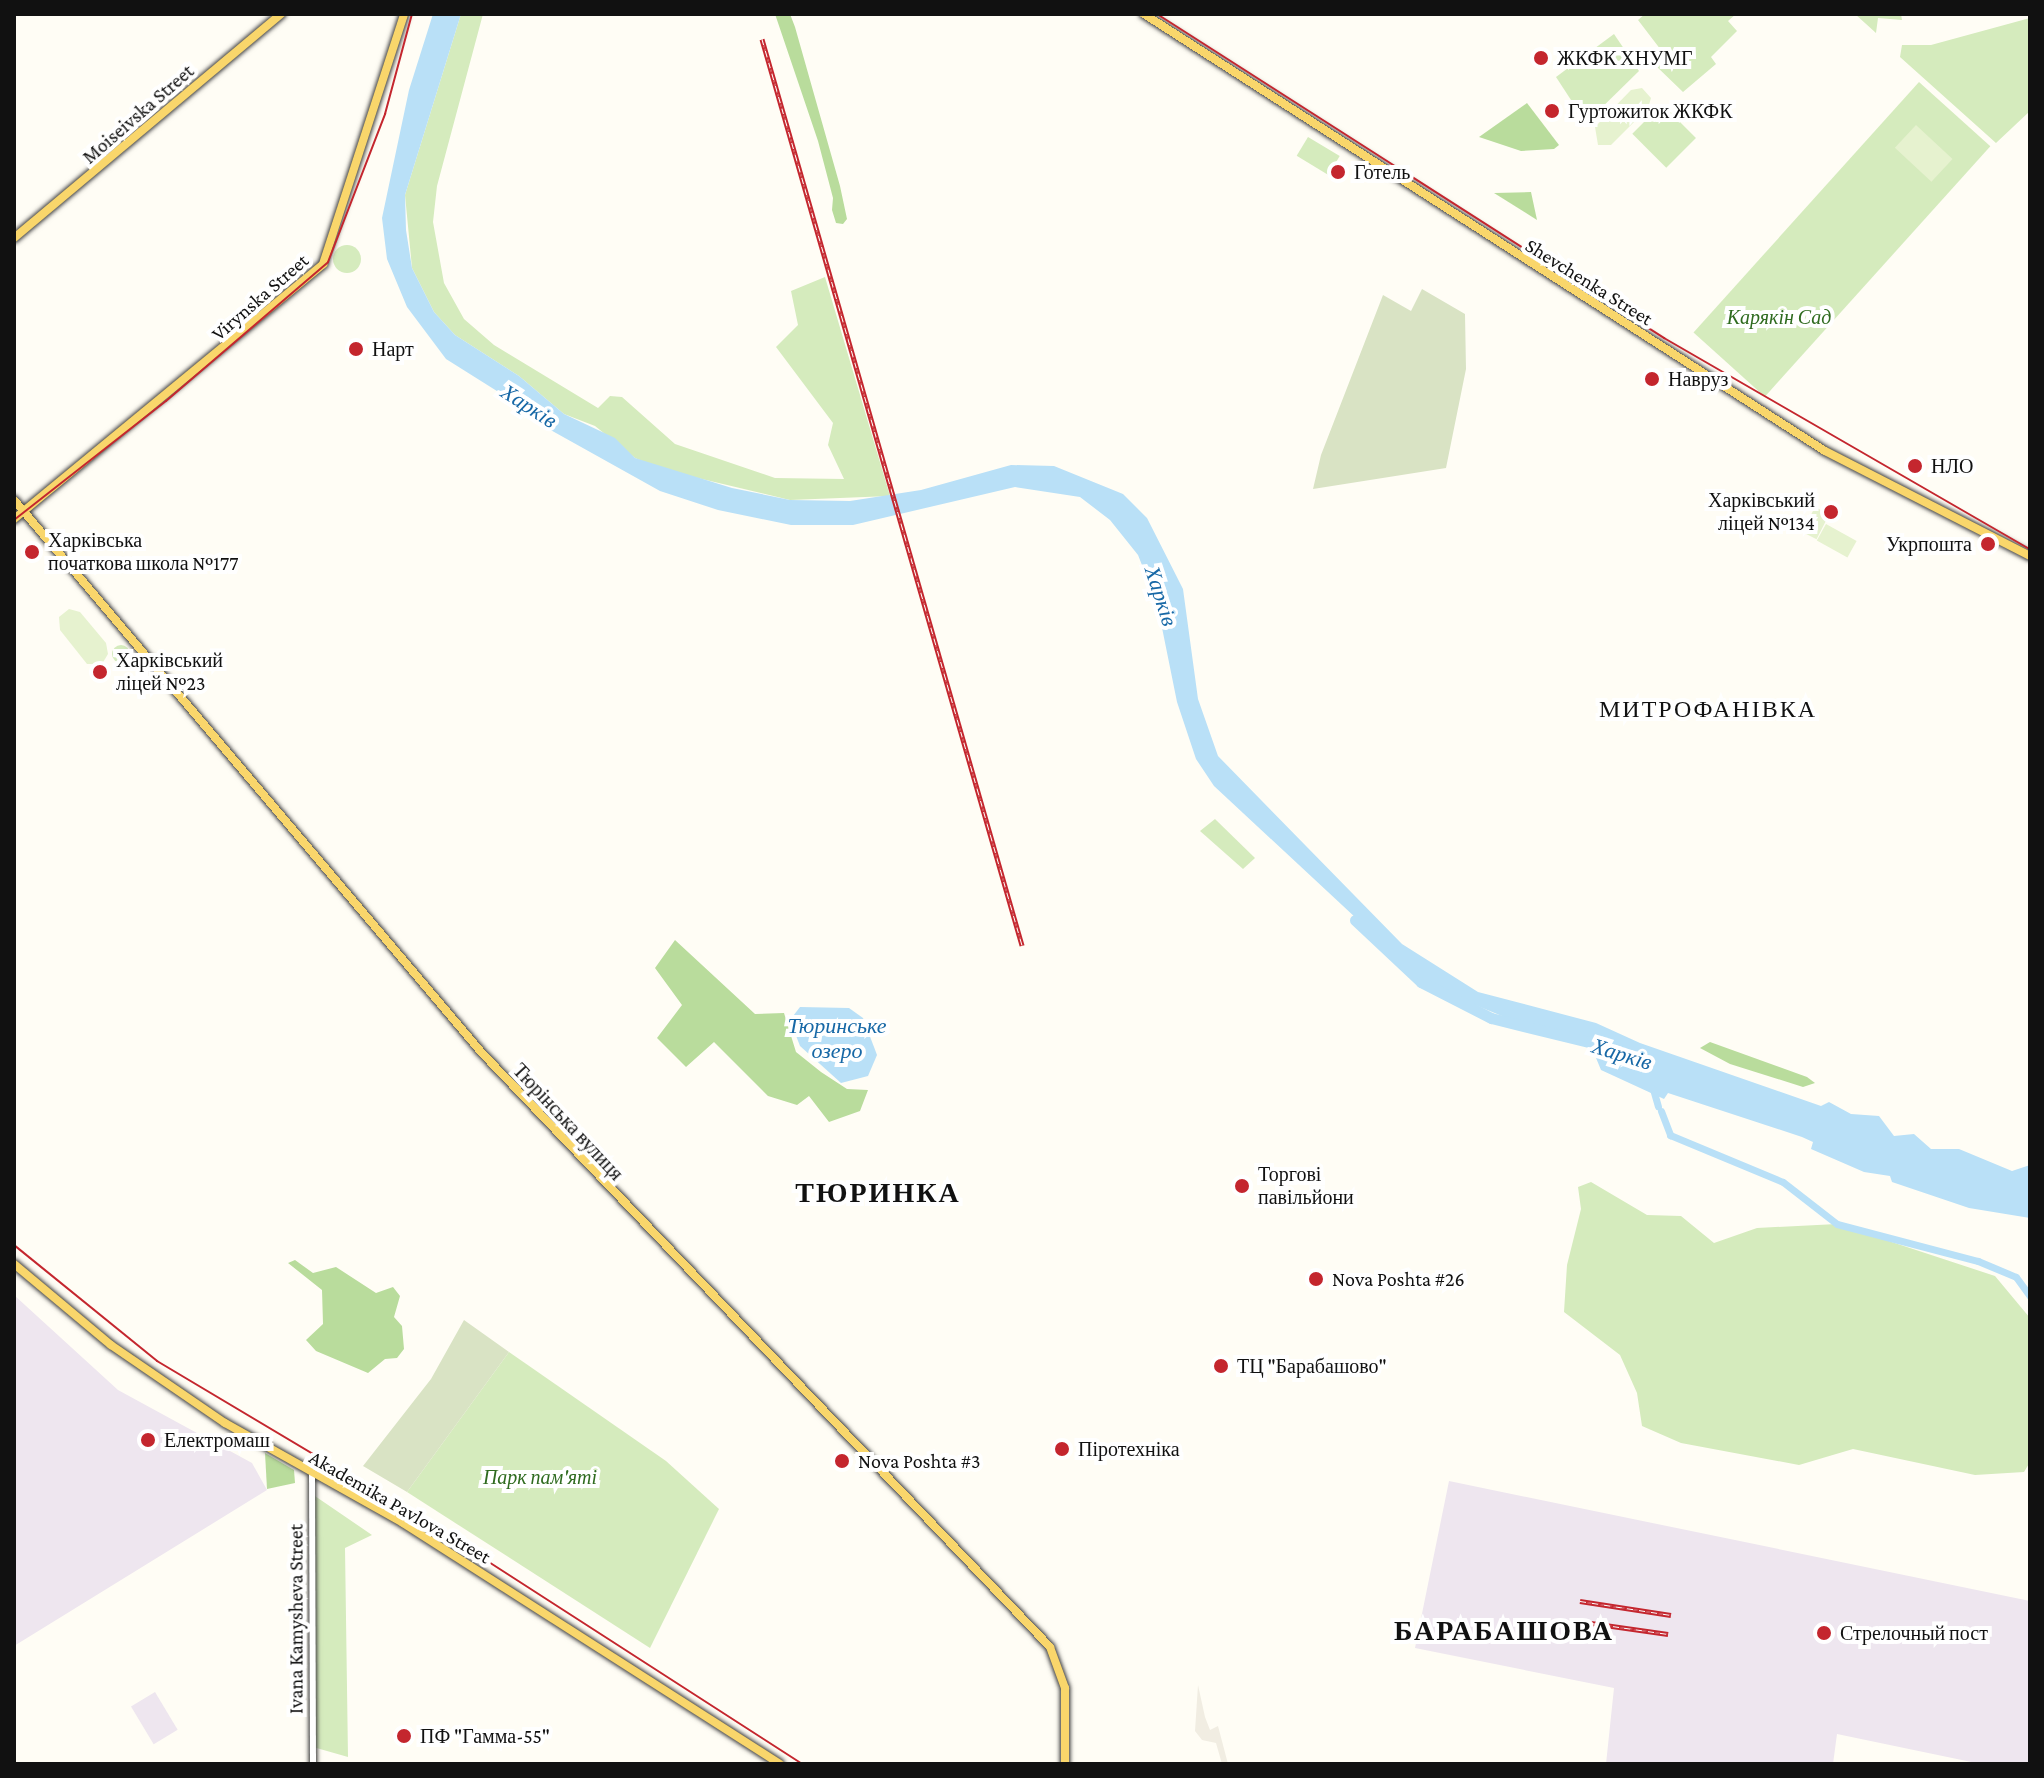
<!DOCTYPE html>
<meta charset="utf-8">
<style>
body{margin:0}
#map{position:relative;width:2044px;height:1778px;overflow:hidden;background:#fffdf5;font-family:"Crimson Pro",serif}
div>[style]{position:absolute}
.industrial>*{inset:0;background:#eee6ef;transform-origin:0 0}
.green>*{inset:0;background:#d5ebbd;transform-origin:0 0}
.round{border-radius:50%}
.forest>*{inset:0;background:#b9dc9c}
.cemetery>*{inset:0;background:#d9e3c4}
.pitch>*{inset:0;background:#e6f2cf;transform-origin:0 0}
.plaza>*{inset:0;background:#f1ede2}
.water>*{inset:0;background:#b9e0f7}
.canal>*{height:7px;margin:-3.5px;padding:0 3.5px;transform-origin:3.5px;border-radius:3.5px;background:#b9e0f7}
.river>*{height:11px;margin:-5.5px;padding:0 5.5px;transform-origin:5.5px;border-radius:5.5px;background:#b9e0f7}
.roads{filter:drop-shadow(0 0 2px #444) drop-shadow(0 0 2px #444)}
.minor>*{height:6px;margin:-3px;padding:0 3px;transform-origin:3px;border-radius:3px;background:#fff}
.major>*{height:8px;margin:-4px;padding:0 4px;transform-origin:4px;border-radius:4px;background:#f9d66b}
.tram>*{height:2px;margin:-1px;padding:0 1px;transform-origin:1px;border-radius:1px;background:#c4262e}
.rail>*{height:5px;margin-top:-2.5px;transform-origin:0;background:repeating-linear-gradient(90deg,#fff 0 6px,#c4262e 0 12px);box-sizing:border-box;border-block:2px solid #c4262e}
.dots>*{width:22px;height:22px;translate:-50% -50%;box-sizing:border-box;border:4px solid #fff;border-radius:50%}
span{translate:-50% -50%;white-space:nowrap;text-align:center;line-height:1.15;-webkit-text-stroke:8px #fff;paint-order:stroke}
.poi-label{font-size:20px;color:#111}
.left{translate:0 -50%;text-align:left}
.right{translate:-100% -50%;text-align:right}
.street-label{font-size:20px;color:#111}
.park-label{font-size:20px;color:#2f6b1f;font-style:italic}
.water-label{font-size:22px;color:#1768a6;font-style:italic}
.quarter-label{font-size:24px;color:#111;letter-spacing:2px}
.district-label{font-size:28px;color:#111;font-weight:700;letter-spacing:2px}
.frame{position:absolute;inset:0;border:16px solid #111;pointer-events:none}
</style>
<div id="map">
<div class="industrial">
<i style="clip-path:polygon(14px 1295px,118px 1390px,252px 1463px,267px 1490px,14px 1646px)"></i>
<i style="clip-path:polygon(1449px 1481px,2030px 1601px,2030px 1764px,1981px 1764px,1837px 1734px,1833px 1764px,1606px 1764px,1614px 1688px,1415px 1648px)"></i>
<i style="left:155px;top:1692px;width:44px;height:28px;rotate:59deg"></i>
</div>
<div class="green">
<i style="clip-path:polygon(461px 14px,483px 14px,437px 186px,433px 222px,444px 283px,464px 319px,494px 345px,598px 408px,610px 396px,622px 397px,675px 444px,775px 478px,844px 479px,828px 445px,833px 423px,776px 347px,798px 325px,791px 291px,825px 277px,890px 496px,790px 500px,664px 470px,635px 458px,595px 426px,564px 414px,519px 376px,455px 335px,434px 312px,412px 268px,405px 195px)"></i>
<i style="clip-path:polygon(1645px 14px,1736px 14px,1728px 21px,1737px 31px,1711px 57px,1716px 64px,1683px 92px,1655px 65px,1664px 54px,1638px 20px)"></i>
<i style="clip-path:polygon(1855px 14px,1901px 14px,1902px 20px,1878px 18px,1876px 33px)"></i>
<i style="clip-path:polygon(2030px 18px,2030px 111px,1996px 143px,1900px 57px,1902px 45px,1931px 45px)"></i>
<i style="clip-path:polygon(1614px 34px,1639px 71px,1586px 123px,1556px 77px)"></i>
<i style="left:1919px;top:82px;width:96px;height:337px;rotate:42deg"></i>
<i style="left:1662px;top:104px;width:48px;height:42px;rotate:45deg"></i>
<i style="left:1308px;top:137px;width:37px;height:22px;rotate:31deg"></i>
<i class="round" style="left:333px;top:245px;width:28px;height:28px"></i>
<i class="round" style="left:112px;top:645px;width:18px;height:18px"></i>
<i style="clip-path:polygon(1215px 819px,1255px 858px,1243px 869px,1200px 831px)"></i>
<i style="clip-path:polygon(1591px 1182px,1647px 1215px,1681px 1216px,1714px 1243px,1757px 1228px,1837px 1224px,1995px 1276px,2030px 1318px,2030px 1462px,2024px 1472px,1975px 1475px,1853px 1449px,1799px 1465px,1681px 1443px,1642px 1426px,1637px 1393px,1620px 1355px,1564px 1312px,1567px 1265px,1581px 1209px,1578px 1187px)"></i>
<i style="clip-path:polygon(509px 1352px,666px 1461px,719px 1509px,650px 1648px,407px 1492px)"></i>
<i style="clip-path:polygon(312px 1494px,372px 1535px,345px 1548px,348px 1757px,313px 1747px)"></i>
</div>
<div class="forest">
<i style="clip-path:polygon(775px 14px,790px 14px,795px 27px,840px 186px,847px 219px,843px 224px,836px 223px,832px 210px,833px 198px,818px 141px)"></i>
<i style="clip-path:polygon(1527px 103px,1559px 145px,1554px 149px,1521px 151px,1479px 137px)"></i>
<i style="clip-path:polygon(1531px 192px,1537px 220px,1494px 193px)"></i>
<i style="clip-path:polygon(675px 940px,755px 1014px,784px 1013px,796px 1052px,821px 1072px,847px 1089px,868px 1090px,860px 1111px,829px 1122px,809px 1096px,797px 1105px,768px 1096px,714px 1042px,686px 1067px,657px 1038px,682px 1005px,655px 968px)"></i>
<i style="clip-path:polygon(1710px 1042px,1807px 1077px,1815px 1083px,1803px 1087px,1730px 1064px,1700px 1048px)"></i>
<i style="clip-path:polygon(295px 1260px,313px 1273px,336px 1267px,376px 1293px,393px 1287px,400px 1296px,394px 1317px,402px 1326px,404px 1349px,397px 1358px,385px 1359px,368px 1373px,316px 1351px,306px 1340px,323px 1324px,322px 1290px,288px 1263px)"></i>
<i style="clip-path:polygon(265px 1453px,294px 1470px,295px 1483px,267px 1489px)"></i>
</div>
<div class="cemetery">
<i style="clip-path:polygon(1422px 289px,1465px 314px,1466px 369px,1446px 468px,1313px 489px,1321px 455px,1383px 295px,1411px 311px)"></i>
<i style="clip-path:polygon(464px 1320px,509px 1352px,407px 1492px,363px 1466px,431px 1379px)"></i>
</div>
<div class="pitch">
<i style="clip-path:polygon(1642px 88px,1651px 98px,1648px 108px,1611px 145px,1598px 145px,1595px 127px,1631px 90px)"></i>
<i style="left:1916px;top:125px;width:50px;height:31px;rotate:43deg"></i>
<i style="left:1815px;top:507px;width:16px;height:28px;rotate:27deg"></i>
<i style="left:1826px;top:524px;width:35px;height:19px;rotate:29deg"></i>
<i style="clip-path:polygon(69px 609px,80px 612px,106px 643px,108px 654px,102px 664px,87px 664px,60px 630px,59px 617px)"></i>
</div>
<div class="plaza">
<i style="clip-path:polygon(1198px 1685px,1205px 1717px,1210px 1730px,1218px 1726px,1228px 1764px,1222px 1764px,1216px 1743px,1202px 1740px,1195px 1731px)"></i>
</div>
<div class="water">
<i style="clip-path:polygon(433px 14px,461px 14px,405px 195px,406px 230px,412px 268px,434px 312px,455px 335px,519px 376px,564px 414px,615px 438px,635px 458px,732px 488px,790px 500px,850px 501px,921px 490px,1011px 465px,1054px 466px,1123px 494px,1147px 518px,1183px 589px,1198px 699px,1218px 756px,1402px 944px,1478px 992px,1596px 1023px,1640px 1043px,1821px 1106px,1829px 1102px,1851px 1114px,1879px 1116px,1894px 1136px,1914px 1134px,1931px 1149px,1959px 1149px,2012px 1171px,2030px 1165px,2030px 1218px,1969px 1208px,1892px 1182px,1890px 1176px,1864px 1172px,1811px 1149px,1813px 1142px,1802px 1137px,1668px 1093px,1664px 1099px,1601px 1070px,1589px 1041px,1579px 1035px,1536px 1030px,1429px 986px,1214px 786px,1196px 759px,1177px 702px,1157px 603px,1138px 555px,1110px 520px,1080px 497px,1015px 487px,853px 525px,791px 525px,718px 510px,660px 491px,547px 428px,527px 410px,446px 359px,407px 307px,387px 259px,382px 218px,409px 90px)"></i>
<i style="clip-path:polygon(800px 1007px,849px 1008px,863px 1018px,877px 1055px,868px 1076px,841px 1083px,800px 1046px,790px 1020px)"></i>
</div>
<div class="canal">
<i style="left:1653px;top:1089px;width:18px;rotate:74deg"></i>
<i style="left:1661px;top:1111px;width:26px;rotate:69deg"></i>
<i style="left:1670px;top:1135px;width:122px;rotate:22.6deg"></i>
<i style="left:1783px;top:1182px;width:68px;rotate:37.9deg"></i>
<i style="left:1837px;top:1224px;width:146px;rotate:14.7deg"></i>
<i style="left:1978px;top:1261px;width:41px;rotate:22.8deg"></i>
<i style="left:2016px;top:1277px;width:24px;rotate:54deg"></i>
</div>
<div class="river">
<i style="left:1355px;top:920px;width:91px;rotate:43.2deg"></i>
<i style="left:1421px;top:982px;width:79px;rotate:27.2deg"></i>
<i style="left:1491px;top:1018px;width:113px;rotate:13.8deg"></i>
</div>
<div class="roads">
<div class="minor">
<i style="left:312px;top:1473px;width:291px;rotate:89.8deg"></i>
</div>
<div class="major">
<i style="left:1144px;top:14px;width:809px;rotate:32.69deg"></i>
<i style="left:1825px;top:451px;width:230px;rotate:27.1deg"></i>
<i style="left:14px;top:238px;width:349px;rotate:-40deg"></i>
<i style="left:14px;top:500px;width:724px;rotate:49.76deg"></i>
<i style="left:482px;top:1053px;width:822px;rotate:46.28deg"></i>
<i style="left:1050px;top:1647px;width:44px;rotate:69.9deg"></i>
<i style="left:1065px;top:1688px;width:76px;rotate:90deg"></i>
<i style="left:14px;top:519px;width:401px;rotate:-39.5deg"></i>
<i style="left:323px;top:264px;width:263px;rotate:-72deg"></i>
<i style="left:14px;top:1264px;width:126px;rotate:39.9deg"></i>
<i style="left:111px;top:1345px;width:138px;rotate:34.4deg"></i>
<i style="left:225px;top:1423px;width:204px;rotate:29.3deg"></i>
<i style="left:403px;top:1523px;width:447px;rotate:32.6deg"></i>
</div>
</div>
<div class="tram">
<i style="left:1157px;top:14px;width:602px;rotate:32.58deg"></i>
<i style="left:1664px;top:338px;width:422px;rotate:30deg"></i>
<i style="left:14px;top:520px;width:193px;rotate:-38.1deg"></i>
<i style="left:166px;top:401px;width:213px;rotate:-40.6deg"></i>
<i style="left:328px;top:262px;width:159px;rotate:-68.9deg"></i>
<i style="left:385px;top:114px;width:104px;rotate:-74.9deg"></i>
<i style="left:14px;top:1245px;width:184px;rotate:39deg"></i>
<i style="left:157px;top:1361px;width:305px;rotate:30.8deg"></i>
<i style="left:419px;top:1517px;width:456px;rotate:32.8deg"></i>
</div>
<div class="rail">
<i style="left:762px;top:39px;width:943px;rotate:73.99deg"></i>
<i style="left:1580px;top:1601px;width:92px;rotate:8.7deg"></i>
<i style="left:1577px;top:1621px;width:92px;rotate:8.1deg"></i>
</div>
<div class="dots">
<i style="left:1541px;top:58px;background:#c4262e"></i>
<i style="left:1552px;top:111px;background:#c4262e"></i>
<i style="left:1338px;top:172px;background:#c4262e"></i>
<i style="left:356px;top:349px;background:#c4262e"></i>
<i style="left:1652px;top:379px;background:#c4262e"></i>
<i style="left:1915px;top:466px;background:#c4262e"></i>
<i style="left:1831px;top:512px;background:#c4262e"></i>
<i style="left:1988px;top:544px;background:#c4262e"></i>
<i style="left:32px;top:552px;background:#c4262e"></i>
<i style="left:100px;top:672px;background:#c4262e"></i>
<i style="left:1242px;top:1186px;background:#c4262e"></i>
<i style="left:1316px;top:1279px;background:#c4262e"></i>
<i style="left:1221px;top:1366px;background:#c4262e"></i>
<i style="left:148px;top:1440px;background:#c4262e"></i>
<i style="left:1062px;top:1449px;background:#c4262e"></i>
<i style="left:842px;top:1461px;background:#c4262e"></i>
<i style="left:1824px;top:1633px;background:#c4262e"></i>
<i style="left:404px;top:1736px;background:#c4262e"></i>
</div>
<div class="poi-label">
<span class="left" style="left:1557px;top:58px">ЖКФК ХНУМГ</span>
<span class="left" style="left:1568px;top:111px">Гуртожиток ЖКФК</span>
<span class="left" style="left:1354px;top:172px">Готель</span>
<span class="left" style="left:372px;top:349px">Нарт</span>
<span class="left" style="left:1668px;top:379px">Навруз</span>
<span class="left" style="left:1931px;top:466px">НЛО</span>
<span class="right" style="left:1815px;top:512px">Харківський<br>ліцей №134</span>
<span class="left" style="left:48px;top:552px">Харківська<br>початкова школа №177</span>
<span class="right" style="left:1972px;top:544px">Укрпошта</span>
<span class="left" style="left:116px;top:672px">Харківський<br>ліцей №23</span>
<span class="left" style="left:1258px;top:1186px">Торгові<br>павільйони</span>
<span class="left" style="left:1332px;top:1279px">Nova Poshta #26</span>
<span class="left" style="left:1237px;top:1366px">ТЦ "Барабашово"</span>
<span class="left" style="left:164px;top:1440px">Електромаш</span>
<span class="left" style="left:1078px;top:1449px">Піротехніка</span>
<span class="left" style="left:858px;top:1461px">Nova Poshta #3</span>
<span class="left" style="left:1840px;top:1633px">Стрелочный пост</span>
<span class="left" style="left:420px;top:1736px">ПФ "Гамма-55"</span>
</div>
<div class="street-label">
<span style="left:138px;top:114px;rotate:-41deg">Moiseivska Street</span>
<span style="left:1589px;top:282px;rotate:32deg">Shevchenka Street</span>
<span style="left:260px;top:297px;rotate:-41deg">Virynska Street</span>
<span style="left:568px;top:1122px;rotate:47deg">Тюрінська вулиця</span>
<span style="left:400px;top:1507px;rotate:30deg">Akademika Pavlova Street</span>
<span style="left:296px;top:1619px;rotate:-90deg">Ivana Kamysheva Street</span>
</div>
<div class="park-label">
<span style="left:1779px;top:317px">Карякін Сад</span>
<span style="left:540px;top:1477px">Парк пам'яті</span>
</div>
<div class="water-label">
<span style="left:529px;top:406px;rotate:33deg">Харків</span>
<span style="left:1161px;top:596px;rotate:72deg">Харків</span>
<span style="left:837px;top:1038px">Тюринське<br>озеро</span>
<span style="left:1622px;top:1054px;rotate:17deg">Харків</span>
</div>
<div class="quarter-label">
<span style="left:1708px;top:709px">МИТРОФАНІВКА</span>
</div>
<div class="district-label">
<span style="left:878px;top:1193px">ТЮРИНКА</span>
<span style="left:1504px;top:1631px">БАРАБАШОВА</span>
</div>
<div class="frame"></div>
</div>
